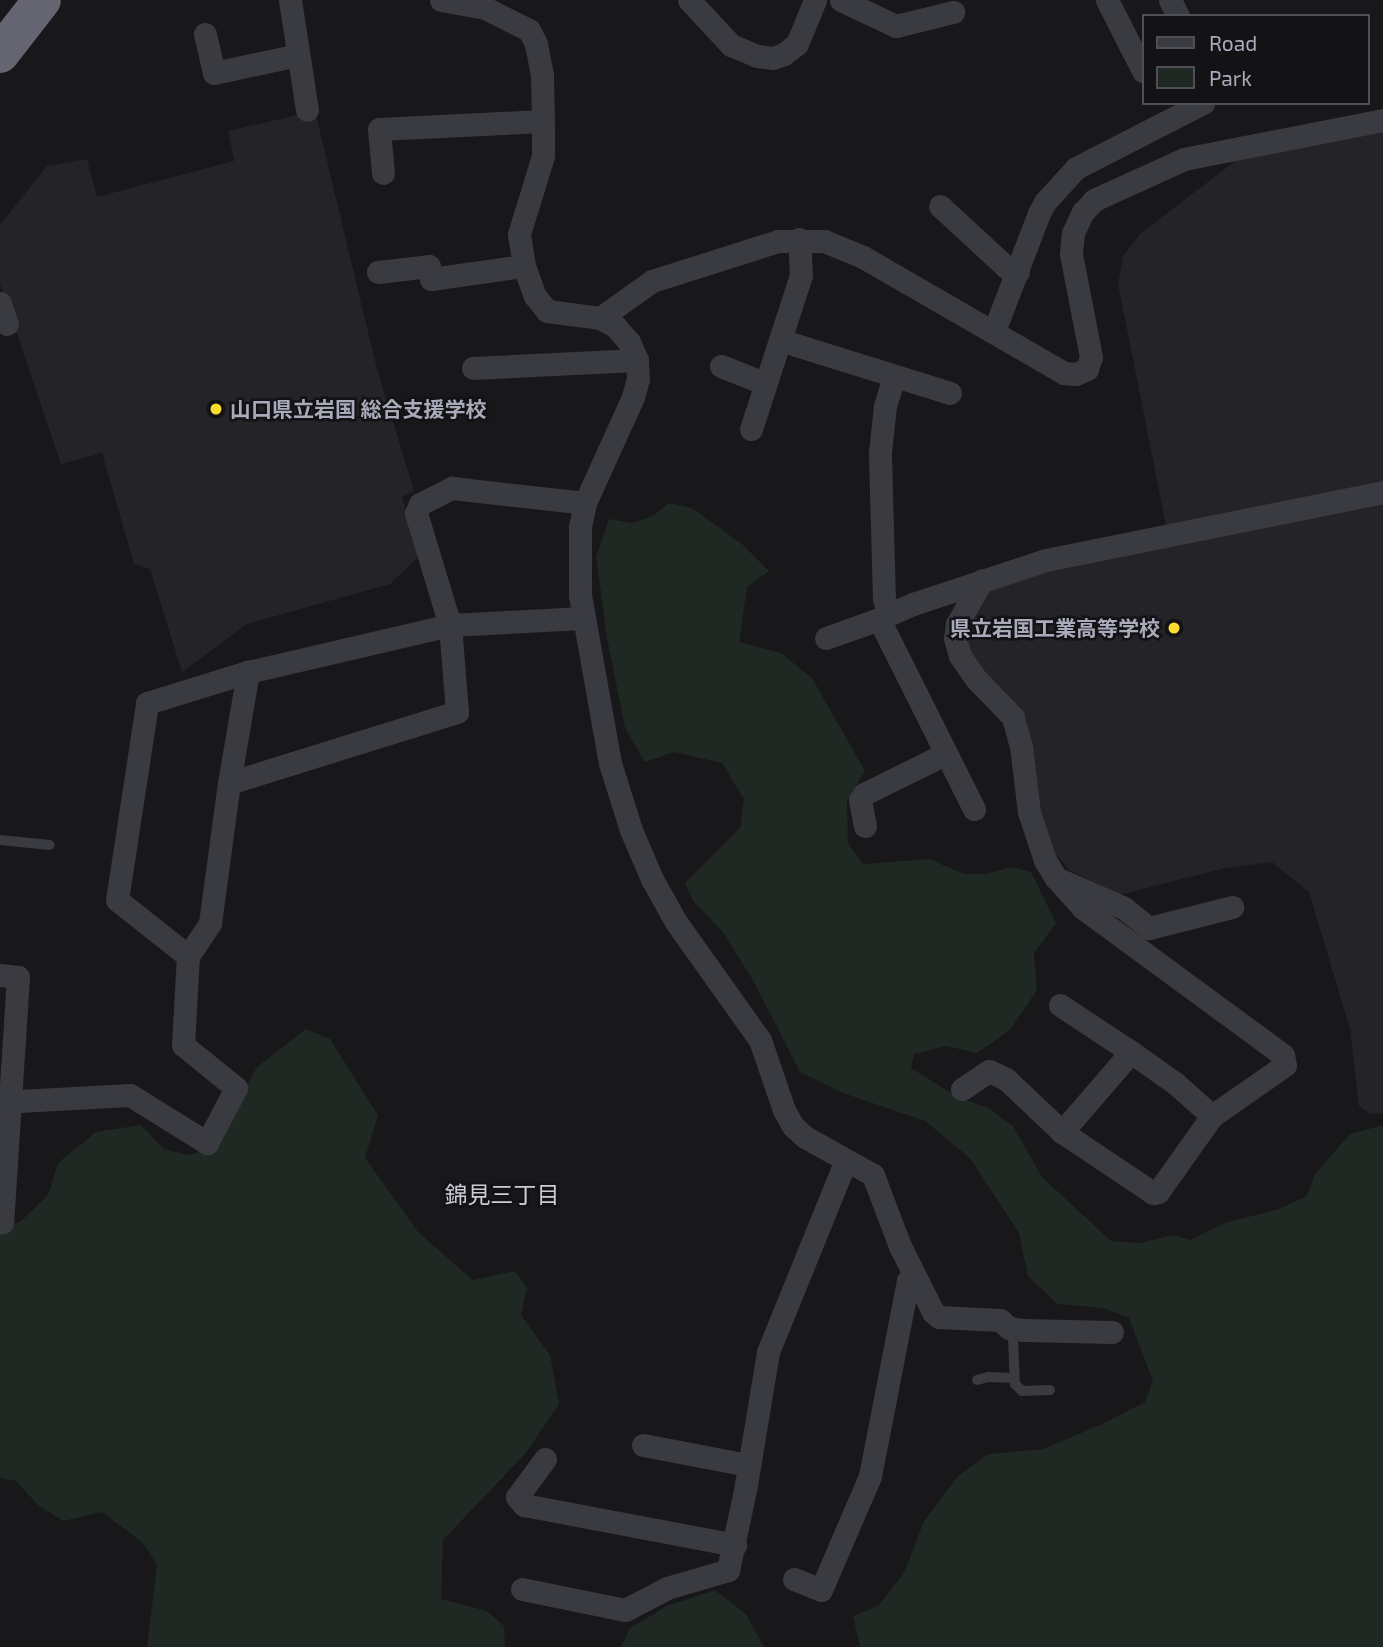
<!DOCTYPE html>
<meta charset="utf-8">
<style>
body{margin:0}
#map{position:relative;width:1383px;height:1647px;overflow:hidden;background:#18171a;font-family:"Exo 2","Noto Sans JP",sans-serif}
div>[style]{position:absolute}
.built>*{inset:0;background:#242327}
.green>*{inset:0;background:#1f2822}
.lane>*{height:10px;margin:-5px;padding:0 5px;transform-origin:5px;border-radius:5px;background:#3a3a41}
.street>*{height:23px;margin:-11.5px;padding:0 11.5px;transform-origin:11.5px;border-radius:11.5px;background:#3a3a41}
.highway>*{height:38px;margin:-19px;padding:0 19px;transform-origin:19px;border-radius:19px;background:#646570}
.dots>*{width:19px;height:19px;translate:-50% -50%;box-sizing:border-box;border:4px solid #131215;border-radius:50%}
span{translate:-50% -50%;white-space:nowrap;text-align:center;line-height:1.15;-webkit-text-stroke:5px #131215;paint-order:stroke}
.poi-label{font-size:21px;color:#a9abba;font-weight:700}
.left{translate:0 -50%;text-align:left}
.right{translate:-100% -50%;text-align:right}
.neighbourhood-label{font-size:23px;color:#cacbd6}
.legend{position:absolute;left:1142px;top:14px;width:228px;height:91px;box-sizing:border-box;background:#131215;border:2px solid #4f4f57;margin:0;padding:9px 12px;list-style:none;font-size:21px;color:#a9abba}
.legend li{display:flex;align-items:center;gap:14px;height:35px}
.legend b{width:35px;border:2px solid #4f4f57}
</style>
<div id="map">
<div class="built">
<i style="clip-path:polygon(315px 111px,376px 365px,414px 491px,402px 497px,419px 556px,390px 584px,247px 624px,182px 672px,150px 569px,134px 564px,102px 453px,61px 464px,0 284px,0 225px,47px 166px,87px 159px,97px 197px,234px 161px,228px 131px)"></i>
<i style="clip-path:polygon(1383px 130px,1383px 1113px,1371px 1114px,1359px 1106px,1350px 1029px,1309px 892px,1272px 862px,1226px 868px,1119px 895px,1069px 870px,1051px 848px,1035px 812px,1027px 720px,970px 656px,963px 636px,967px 619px,990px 590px,1016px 578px,1169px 541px,1118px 284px,1123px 256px,1141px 233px,1238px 159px)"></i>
</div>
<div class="green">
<i style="clip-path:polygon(669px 503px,692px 508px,743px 545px,769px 571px,747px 587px,739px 642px,781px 653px,812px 678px,865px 771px,847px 801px,848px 843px,863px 864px,929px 859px,964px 874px,986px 874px,1011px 867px,1031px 872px,1056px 923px,1034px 953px,1037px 990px,1010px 1030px,977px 1053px,946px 1046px,914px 1054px,911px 1068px,959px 1098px,988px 1108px,1013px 1126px,1042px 1177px,1111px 1241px,1139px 1243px,1174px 1235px,1190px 1240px,1225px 1223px,1279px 1209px,1307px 1196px,1315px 1174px,1350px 1134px,1383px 1125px,1383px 1647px,860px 1647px,853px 1616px,878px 1606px,904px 1573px,924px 1521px,959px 1475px,989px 1454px,1043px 1449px,1100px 1425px,1145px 1402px,1153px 1381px,1129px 1318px,1103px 1308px,1057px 1304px,1028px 1276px,1019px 1233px,970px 1158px,925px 1121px,843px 1093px,800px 1072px,754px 982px,722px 931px,693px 901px,685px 883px,740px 828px,744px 799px,722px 763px,674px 752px,645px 762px,625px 728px,607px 638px,596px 557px,609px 519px,632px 523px,653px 516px)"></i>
<i style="clip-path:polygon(306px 1029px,330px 1039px,378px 1115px,365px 1158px,418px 1232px,473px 1280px,515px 1271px,527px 1287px,521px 1315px,550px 1355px,559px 1404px,525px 1454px,443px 1540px,441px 1599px,487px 1611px,504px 1626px,505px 1647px,147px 1647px,157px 1565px,143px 1543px,102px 1512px,63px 1521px,38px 1505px,16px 1481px,0 1478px,0 1228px,21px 1221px,48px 1195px,58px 1163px,96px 1132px,141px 1125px,164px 1149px,188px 1155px,212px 1149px,257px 1067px)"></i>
<i style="clip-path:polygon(715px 1590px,746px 1614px,764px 1647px,621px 1647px,630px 1628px,667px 1606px)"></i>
</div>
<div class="lane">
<i style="left:0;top:840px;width:50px;rotate:5.7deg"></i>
<i style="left:1009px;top:1328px;width:10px;rotate:66deg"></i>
<i style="left:1013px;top:1337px;width:47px;rotate:87.6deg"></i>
<i style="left:1015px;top:1384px;width:10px;rotate:45deg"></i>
<i style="left:1022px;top:1391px;width:28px;rotate:-2deg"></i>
<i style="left:977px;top:1380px;width:11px;rotate:-15deg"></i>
<i style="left:988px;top:1377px;width:26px;rotate:2deg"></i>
</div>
<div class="street">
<i style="left:290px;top:0;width:111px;rotate:81.2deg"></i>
<i style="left:441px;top:0;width:45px;rotate:10.3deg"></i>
<i style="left:485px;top:8px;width:49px;rotate:26.6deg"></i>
<i style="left:529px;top:30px;width:16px;rotate:63deg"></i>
<i style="left:536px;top:44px;width:32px;rotate:79deg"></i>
<i style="left:542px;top:75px;width:46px;rotate:88.8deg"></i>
<i style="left:543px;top:121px;width:35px;rotate:90deg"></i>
<i style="left:543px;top:156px;width:82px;rotate:107.1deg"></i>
<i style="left:519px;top:234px;width:32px;rotate:81deg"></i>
<i style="left:524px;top:266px;width:32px;rotate:70deg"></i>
<i style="left:535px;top:296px;width:19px;rotate:51deg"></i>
<i style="left:547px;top:311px;width:53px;rotate:7.5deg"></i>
<i style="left:600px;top:318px;width:17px;rotate:28deg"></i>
<i style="left:615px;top:326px;width:21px;rotate:49deg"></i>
<i style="left:629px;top:342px;width:20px;rotate:66deg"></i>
<i style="left:637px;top:360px;width:19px;rotate:87deg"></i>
<i style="left:638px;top:379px;width:19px;rotate:106deg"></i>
<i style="left:633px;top:397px;width:116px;rotate:114.4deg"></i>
<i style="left:585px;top:503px;width:25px;rotate:102deg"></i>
<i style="left:580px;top:527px;width:68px;rotate:90deg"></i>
<i style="left:580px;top:595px;width:171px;rotate:79.9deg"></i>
<i style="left:610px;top:763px;width:70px;rotate:72.6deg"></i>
<i style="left:631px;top:830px;width:53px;rotate:66.8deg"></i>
<i style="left:652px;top:879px;width:49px;rotate:60.8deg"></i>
<i style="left:676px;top:922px;width:145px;rotate:54.6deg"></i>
<i style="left:760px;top:1040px;width:74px;rotate:71.1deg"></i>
<i style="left:784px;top:1110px;width:18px;rotate:61deg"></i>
<i style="left:793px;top:1126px;width:16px;rotate:43deg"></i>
<i style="left:805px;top:1137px;width:78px;rotate:29.2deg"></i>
<i style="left:873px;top:1175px;width:76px;rotate:69.2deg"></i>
<i style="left:900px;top:1246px;width:74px;rotate:63.4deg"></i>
<i style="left:933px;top:1312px;width:8px;rotate:40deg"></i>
<i style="left:939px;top:1317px;width:61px;rotate:2.8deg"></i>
<i style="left:1000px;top:1320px;width:12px;rotate:42deg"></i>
<i style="left:1009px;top:1328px;width:15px;rotate:8deg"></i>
<i style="left:1024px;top:1330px;width:88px;rotate:1.3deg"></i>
<i style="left:689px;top:0;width:62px;rotate:47deg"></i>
<i style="left:731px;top:45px;width:28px;rotate:23deg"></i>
<i style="left:757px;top:56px;width:16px;rotate:7deg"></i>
<i style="left:773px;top:58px;width:12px;rotate:-20deg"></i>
<i style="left:784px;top:54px;width:16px;rotate:-38deg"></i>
<i style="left:797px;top:44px;width:48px;rotate:-67.8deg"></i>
<i style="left:841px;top:0;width:61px;rotate:25.3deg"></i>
<i style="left:896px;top:26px;width:59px;rotate:-13.8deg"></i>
<i style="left:1107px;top:0;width:80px;rotate:63.1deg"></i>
<i style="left:1170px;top:0;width:18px;rotate:63deg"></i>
<i style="left:205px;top:34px;width:40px;rotate:77deg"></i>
<i style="left:214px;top:73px;width:86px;rotate:-12.1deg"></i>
<i style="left:383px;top:173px;width:44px;rotate:-95.2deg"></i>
<i style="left:379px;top:129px;width:164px;rotate:-2.8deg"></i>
<i style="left:940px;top:206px;width:90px;rotate:42.7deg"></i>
<i style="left:1006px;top:267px;width:13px;rotate:23deg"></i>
<i style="left:378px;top:272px;width:51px;rotate:-6.7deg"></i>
<i style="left:429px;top:266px;width:13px;rotate:81deg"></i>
<i style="left:431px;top:279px;width:94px;rotate:-8deg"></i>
<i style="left:0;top:303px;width:22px;rotate:72deg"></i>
<i style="left:600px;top:318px;width:64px;rotate:-35.4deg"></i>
<i style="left:652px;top:281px;width:132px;rotate:-17.6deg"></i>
<i style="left:778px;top:241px;width:46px"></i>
<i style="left:824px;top:241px;width:42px;rotate:22.3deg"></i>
<i style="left:863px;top:257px;width:232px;rotate:30deg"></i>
<i style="left:1064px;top:373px;width:12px;rotate:5deg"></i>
<i style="left:1076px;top:374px;width:12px;rotate:-24deg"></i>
<i style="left:1087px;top:369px;width:13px;rotate:-72deg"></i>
<i style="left:1091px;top:357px;width:105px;rotate:-101deg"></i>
<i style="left:1071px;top:254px;width:21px;rotate:-85deg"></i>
<i style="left:1073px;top:233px;width:23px;rotate:-65deg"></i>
<i style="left:1083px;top:212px;width:16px;rotate:-47deg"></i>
<i style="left:1094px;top:200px;width:99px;rotate:-24.5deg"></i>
<i style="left:1184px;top:159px;width:203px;rotate:-11.1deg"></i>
<i style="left:994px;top:331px;width:126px;rotate:-69.1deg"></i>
<i style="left:1039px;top:213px;width:13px;rotate:-61deg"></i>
<i style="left:1045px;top:202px;width:46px;rotate:-47.6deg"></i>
<i style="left:1076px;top:168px;width:143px;rotate:-27.1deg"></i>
<i style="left:780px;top:340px;width:178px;rotate:17.3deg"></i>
<i style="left:721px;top:366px;width:48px;rotate:21.8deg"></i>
<i style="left:473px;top:368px;width:164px;rotate:-2.8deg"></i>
<i style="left:751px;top:429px;width:162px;rotate:-72deg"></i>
<i style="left:801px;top:275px;width:36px;rotate:-93deg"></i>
<i style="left:982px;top:580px;width:51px;rotate:119.6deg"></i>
<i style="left:957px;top:624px;width:14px;rotate:98deg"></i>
<i style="left:955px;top:638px;width:19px;rotate:74deg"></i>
<i style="left:960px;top:656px;width:29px;rotate:55deg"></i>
<i style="left:977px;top:680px;width:52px;rotate:45.8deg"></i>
<i style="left:1013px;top:717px;width:30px;rotate:75deg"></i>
<i style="left:1021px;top:746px;width:66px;rotate:83.1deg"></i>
<i style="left:1029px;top:812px;width:51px;rotate:71.6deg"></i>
<i style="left:1045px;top:860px;width:21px;rotate:59deg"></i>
<i style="left:1056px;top:878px;width:74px;rotate:23.8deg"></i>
<i style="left:1124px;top:908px;width:32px;rotate:39deg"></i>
<i style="left:1149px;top:928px;width:86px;rotate:-14.2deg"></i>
<i style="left:889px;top:613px;width:15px;rotate:-110deg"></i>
<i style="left:884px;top:599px;width:147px;rotate:-91.6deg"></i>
<i style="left:880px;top:452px;width:46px;rotate:-83.8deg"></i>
<i style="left:885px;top:406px;width:31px;rotate:-73deg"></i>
<i style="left:826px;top:638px;width:56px;rotate:-19.7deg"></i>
<i style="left:229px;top:783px;width:239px;rotate:-17.3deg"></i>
<i style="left:457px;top:712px;width:87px;rotate:-94.6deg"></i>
<i style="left:450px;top:625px;width:117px;rotate:-106.9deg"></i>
<i style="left:416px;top:513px;width:10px;rotate:-66deg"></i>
<i style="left:420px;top:504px;width:36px;rotate:-27deg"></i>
<i style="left:452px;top:488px;width:134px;rotate:6.4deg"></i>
<i style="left:974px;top:809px;width:212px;rotate:-116.6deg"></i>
<i style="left:879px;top:619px;width:37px;rotate:-24deg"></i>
<i style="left:913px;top:604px;width:140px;rotate:-18.3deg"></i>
<i style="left:1046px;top:560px;width:344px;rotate:-11.4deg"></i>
<i style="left:865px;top:826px;width:26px;rotate:-101deg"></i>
<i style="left:860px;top:800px;width:7px;rotate:-56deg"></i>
<i style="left:864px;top:794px;width:90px;rotate:-26.3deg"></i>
<i style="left:188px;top:956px;width:90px;rotate:-141.7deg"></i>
<i style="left:117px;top:900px;width:199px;rotate:-81.3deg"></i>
<i style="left:147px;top:703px;width:106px;rotate:-17.1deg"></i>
<i style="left:248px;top:672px;width:207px;rotate:-13.1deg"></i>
<i style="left:450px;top:625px;width:132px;rotate:-3deg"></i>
<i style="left:0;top:975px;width:18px;rotate:6deg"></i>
<i style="left:18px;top:977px;width:246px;rotate:93.7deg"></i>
<i style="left:1060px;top:1005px;width:85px;rotate:33.5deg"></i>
<i style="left:1131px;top:1052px;width:106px;rotate:130.8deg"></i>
<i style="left:1131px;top:1052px;width:54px;rotate:35.2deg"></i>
<i style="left:1175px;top:1083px;width:50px;rotate:41.7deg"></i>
<i style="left:962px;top:1089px;width:32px;rotate:-34deg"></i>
<i style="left:989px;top:1071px;width:19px;rotate:25deg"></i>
<i style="left:1006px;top:1079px;width:77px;rotate:43.4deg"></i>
<i style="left:1062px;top:1132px;width:110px;rotate:33.8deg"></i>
<i style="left:1153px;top:1193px;width:5px;rotate:-11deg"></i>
<i style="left:1158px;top:1192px;width:93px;rotate:-54.6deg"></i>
<i style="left:1212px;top:1116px;width:89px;rotate:-34.9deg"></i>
<i style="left:1285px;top:1065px;width:10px;rotate:-101deg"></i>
<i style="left:1283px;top:1055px;width:248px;rotate:-143.7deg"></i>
<i style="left:1083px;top:908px;width:40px;rotate:-132deg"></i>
<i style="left:0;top:1102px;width:130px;rotate:-3.1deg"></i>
<i style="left:130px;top:1095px;width:91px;rotate:31.9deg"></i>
<i style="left:207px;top:1143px;width:62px;rotate:-62.2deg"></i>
<i style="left:236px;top:1088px;width:68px;rotate:-140.9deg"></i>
<i style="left:183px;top:1045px;width:89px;rotate:-86.8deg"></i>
<i style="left:188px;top:956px;width:40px;rotate:-56deg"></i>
<i style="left:210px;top:923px;width:141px;rotate:-82.3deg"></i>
<i style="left:229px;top:783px;width:113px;rotate:-80.3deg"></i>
<i style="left:643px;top:1445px;width:107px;rotate:10.8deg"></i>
<i style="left:545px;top:1459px;width:47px;rotate:126.4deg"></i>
<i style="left:517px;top:1497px;width:11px;rotate:49deg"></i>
<i style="left:524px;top:1505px;width:215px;rotate:10.7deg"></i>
<i style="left:794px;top:1579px;width:29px;rotate:22deg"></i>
<i style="left:821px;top:1590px;width:124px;rotate:-66.7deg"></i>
<i style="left:870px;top:1476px;width:199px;rotate:-79deg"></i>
<i style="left:908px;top:1281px;width:7px;rotate:-45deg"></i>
<i style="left:522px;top:1589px;width:105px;rotate:11.5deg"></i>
<i style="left:625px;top:1610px;width:47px;rotate:-27.6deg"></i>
<i style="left:667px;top:1588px;width:64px;rotate:-16.4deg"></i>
<i style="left:728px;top:1570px;width:87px;rotate:-78deg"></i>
<i style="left:746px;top:1485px;width:135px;rotate:-80.6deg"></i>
<i style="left:768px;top:1352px;width:207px;rotate:-67.9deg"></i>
</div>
<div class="highway">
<i style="left:0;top:54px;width:68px;rotate:-52.1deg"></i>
</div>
<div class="dots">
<i style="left:216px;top:409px;background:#fbdd2e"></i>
<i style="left:1174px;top:628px;background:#fbdd2e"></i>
</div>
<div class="poi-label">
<span class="left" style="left:230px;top:409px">山口県立岩国 総合支援学校</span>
<span class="right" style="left:1160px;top:628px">県立岩国工業高等学校</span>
</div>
<div class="neighbourhood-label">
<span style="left:502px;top:1194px">錦見三丁目</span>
</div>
<ul class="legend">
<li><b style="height:9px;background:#3a3a41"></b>Road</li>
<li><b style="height:19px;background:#1f2822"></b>Park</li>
</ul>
</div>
